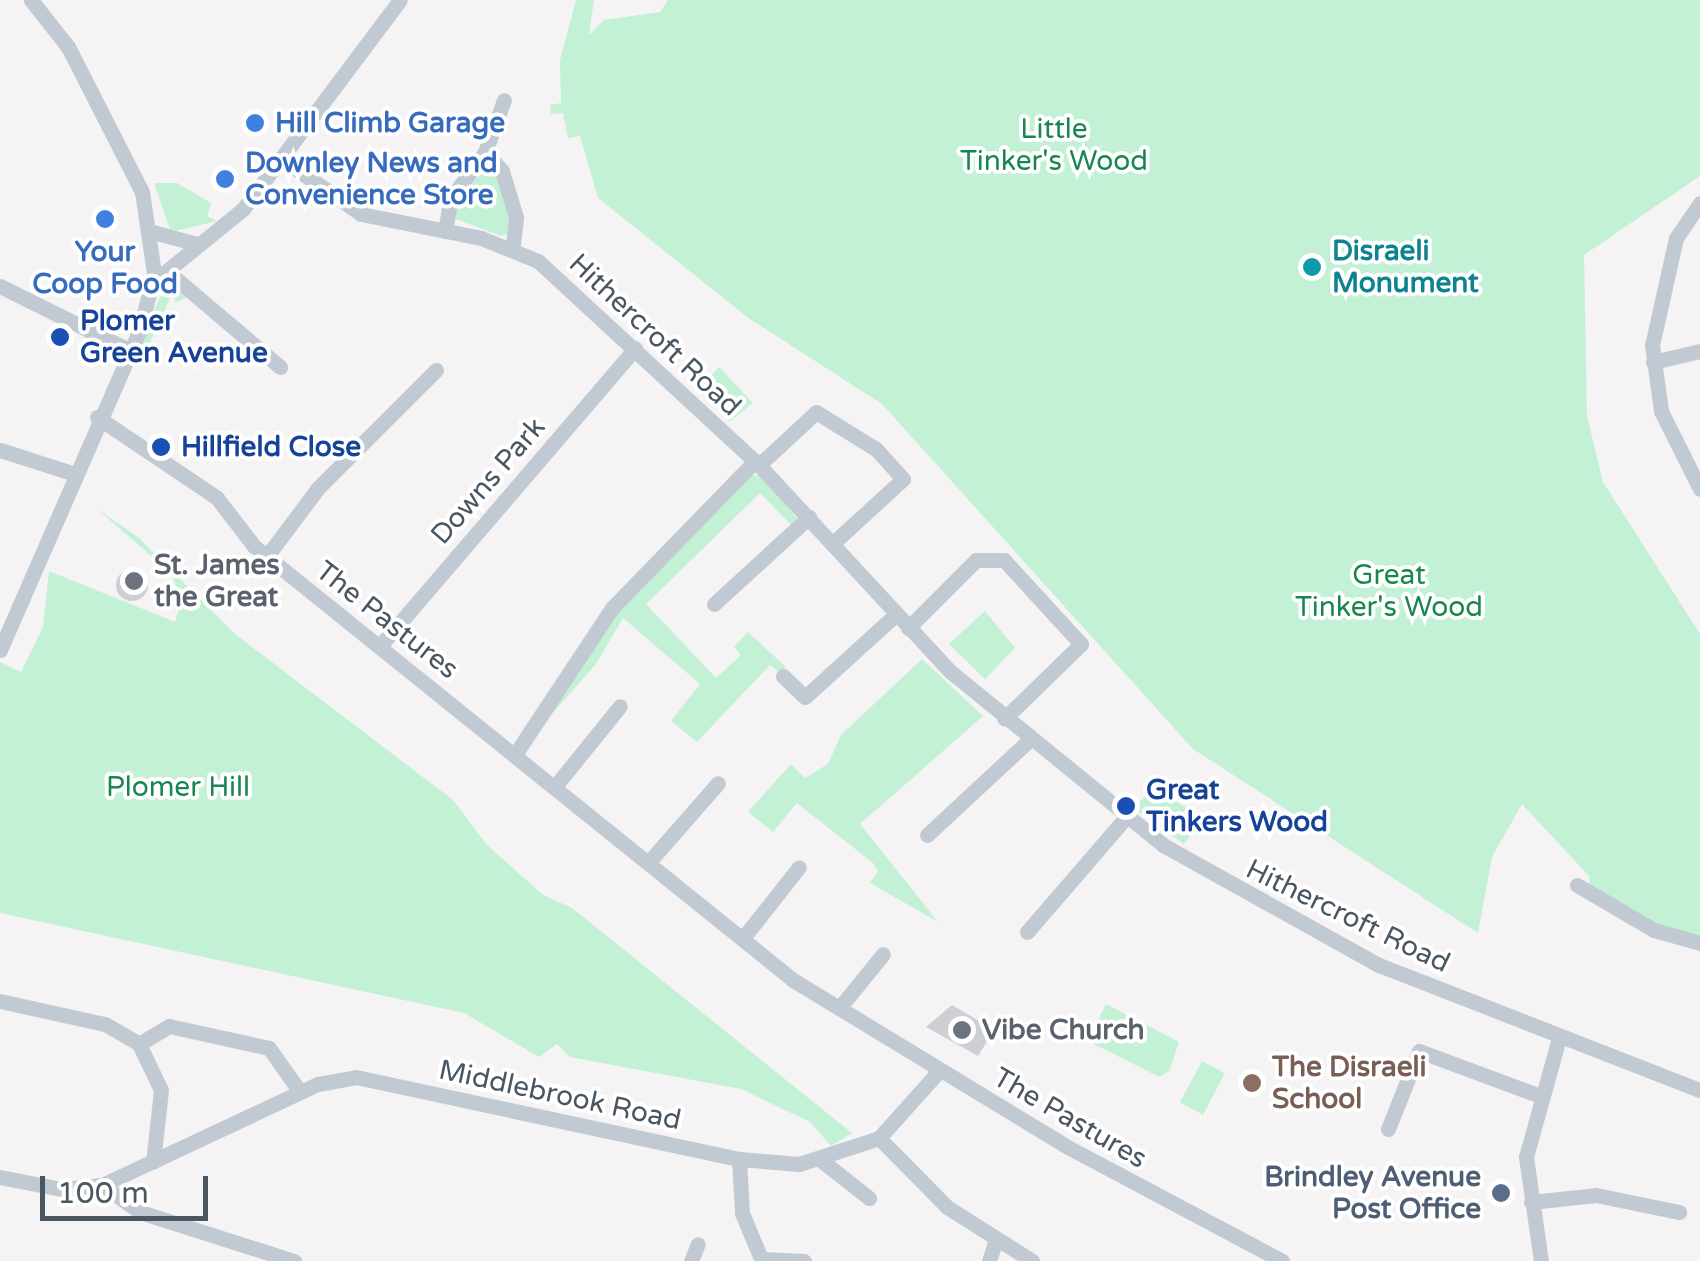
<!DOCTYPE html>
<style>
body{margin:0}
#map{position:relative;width:1700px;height:1261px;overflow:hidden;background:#f5f3f3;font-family:"Varela Round",sans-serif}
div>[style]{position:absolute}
.green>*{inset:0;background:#c3f1d5;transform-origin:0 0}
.building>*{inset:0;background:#cdcfd5}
.round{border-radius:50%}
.minor>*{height:15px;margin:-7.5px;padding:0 7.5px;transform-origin:7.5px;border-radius:7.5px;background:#c1cad2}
.dots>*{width:28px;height:28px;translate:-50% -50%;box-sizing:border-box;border:5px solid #fff;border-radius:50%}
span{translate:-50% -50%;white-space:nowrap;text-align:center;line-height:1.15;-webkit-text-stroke:8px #fff;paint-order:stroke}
.shop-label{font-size:28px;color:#366cbe;font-weight:700}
.left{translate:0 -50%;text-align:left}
.park-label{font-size:28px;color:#17864f}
.culture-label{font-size:28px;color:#0d838f;font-weight:700}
.transit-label{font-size:28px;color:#164399;font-weight:700}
.street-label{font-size:28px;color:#4a5661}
.worship-label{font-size:28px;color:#5b616d;font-weight:700}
.education-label{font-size:28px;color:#785e54;font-weight:700}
.service-label{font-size:28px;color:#4e5e75;font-weight:700}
.right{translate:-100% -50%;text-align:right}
.scale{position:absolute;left:40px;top:1176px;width:168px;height:45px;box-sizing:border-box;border:5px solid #4a5661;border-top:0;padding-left:12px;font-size:30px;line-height:35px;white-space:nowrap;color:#4a5661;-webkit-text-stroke:8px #fff;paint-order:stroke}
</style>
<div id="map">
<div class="green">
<i style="clip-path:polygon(576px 0,594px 0,589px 35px,604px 20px,660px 12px,668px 0,1700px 0,1700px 176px,1584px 255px,1587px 416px,1603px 482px,1700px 634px,1700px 938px,1664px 930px,1590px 889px,1589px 876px,1522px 804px,1492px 857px,1478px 933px,1193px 749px,882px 404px,747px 317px,598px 198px,580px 136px,568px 138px,563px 113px,551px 114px,550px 105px,561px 103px,560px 60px)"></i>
<i style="clip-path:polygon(490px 162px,507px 197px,510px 234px,501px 236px,456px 219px,454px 206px)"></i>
<i style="clip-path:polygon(154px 183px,177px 183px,211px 203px,207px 216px,217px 221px,171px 232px)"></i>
<i style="clip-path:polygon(174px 287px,189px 297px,175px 302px,173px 292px,139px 367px,132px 361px,160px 297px)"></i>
<i style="clip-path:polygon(719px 367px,753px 403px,730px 421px,697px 390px)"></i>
<i style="clip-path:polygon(751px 475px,764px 476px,797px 519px,792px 526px,760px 493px,646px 604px,716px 678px,741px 655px,734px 647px,748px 632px,786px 667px,780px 673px,770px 665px,697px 742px,671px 721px,700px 684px,623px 618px,596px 664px,528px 741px,615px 611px)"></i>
<i style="clip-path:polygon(96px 508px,139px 538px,235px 634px,453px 800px,486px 844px,543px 895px,572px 908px,852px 1133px,831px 1146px,810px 1122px,741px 1089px,570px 1057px,557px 1044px,539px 1057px,464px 1013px,0 913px,0 662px,21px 672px,43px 627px,49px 571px,175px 622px,182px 600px,171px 573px)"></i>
<i style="clip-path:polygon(985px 611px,1015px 648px,985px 679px,949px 644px)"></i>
<i style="clip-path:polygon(922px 659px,983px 716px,860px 824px,938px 922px,870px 883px,878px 871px,873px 863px,797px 803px,773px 832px,748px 812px,791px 764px,805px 778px,828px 764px,841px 735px)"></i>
<i style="clip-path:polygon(1153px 787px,1203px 818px,1184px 844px,1134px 808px)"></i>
<i style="clip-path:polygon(1106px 1004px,1179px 1042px,1169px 1071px,1159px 1077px,1088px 1041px)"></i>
<i style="left:1202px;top:1061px;width:26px;height:47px;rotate:28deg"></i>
</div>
<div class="building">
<i class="round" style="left:116px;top:569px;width:32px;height:32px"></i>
<i style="clip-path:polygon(952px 1005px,994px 1030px,978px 1056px,926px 1027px)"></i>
</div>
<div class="minor">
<i style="left:485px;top:152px;width:55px;rotate:-69.9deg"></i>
<i style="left:282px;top:159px;width:96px;rotate:34.8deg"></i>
<i style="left:361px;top:214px;width:122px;rotate:11.3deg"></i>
<i style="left:481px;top:238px;width:61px;rotate:22deg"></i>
<i style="left:538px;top:261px;width:301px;rotate:42.7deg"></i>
<i style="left:759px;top:465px;width:282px;rotate:47.2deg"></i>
<i style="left:951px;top:672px;width:274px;rotate:39.2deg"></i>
<i style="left:1163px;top:845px;width:247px;rotate:29.1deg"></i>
<i style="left:1379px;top:965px;width:344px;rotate:21.3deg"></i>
<i style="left:1700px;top:203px;width:42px;rotate:124.4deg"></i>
<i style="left:1676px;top:238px;width:110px;rotate:102.6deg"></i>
<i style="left:1652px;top:345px;width:67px;rotate:82.2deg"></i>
<i style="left:1661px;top:411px;width:87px;rotate:63.4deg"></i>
<i style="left:445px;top:231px;width:34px;rotate:-80deg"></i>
<i style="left:451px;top:198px;width:57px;rotate:-53.5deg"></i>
<i style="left:485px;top:152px;width:25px;rotate:48deg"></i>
<i style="left:502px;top:171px;width:48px;rotate:73.1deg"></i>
<i style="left:516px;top:217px;width:31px;rotate:96deg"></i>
<i style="left:153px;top:232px;width:46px;rotate:15.3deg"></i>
<i style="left:168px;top:272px;width:147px;rotate:40.3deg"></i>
<i style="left:153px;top:282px;width:116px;rotate:-39deg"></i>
<i style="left:243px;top:209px;width:261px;rotate:-53.1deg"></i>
<i style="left:0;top:286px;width:146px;rotate:26.4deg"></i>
<i style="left:1653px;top:362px;width:48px;rotate:-13.2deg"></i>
<i style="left:97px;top:417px;width:145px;rotate:34deg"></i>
<i style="left:217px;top:498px;width:61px;rotate:52.4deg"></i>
<i style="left:254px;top:546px;width:692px;rotate:38.84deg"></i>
<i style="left:793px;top:980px;width:317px;rotate:31.3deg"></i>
<i style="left:1064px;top:1145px;width:247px;rotate:28deg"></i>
<i style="left:0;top:450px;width:76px;rotate:17.7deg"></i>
<i style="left:759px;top:465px;width:78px;rotate:-42.9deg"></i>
<i style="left:816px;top:412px;width:70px;rotate:31.7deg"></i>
<i style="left:876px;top:449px;width:40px;rotate:48deg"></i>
<i style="left:903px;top:479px;width:96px;rotate:137.5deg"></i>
<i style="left:267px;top:556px;width:85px;rotate:-53.1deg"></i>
<i style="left:318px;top:488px;width:167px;rotate:-45deg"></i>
<i style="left:714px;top:604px;width:129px;rotate:-42.5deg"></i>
<i style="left:908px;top:628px;width:96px;rotate:-45deg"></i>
<i style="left:976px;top:560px;width:28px"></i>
<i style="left:1004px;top:560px;width:114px;rotate:47.5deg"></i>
<i style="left:1081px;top:644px;width:107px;rotate:135.8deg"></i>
<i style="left:380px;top:646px;width:392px;rotate:-49.4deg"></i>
<i style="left:0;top:650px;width:349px;rotate:-66.4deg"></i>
<i style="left:140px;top:330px;width:59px;rotate:-76.2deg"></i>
<i style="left:154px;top:273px;width:82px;rotate:-98.4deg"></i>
<i style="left:142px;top:192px;width:163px;rotate:-117deg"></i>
<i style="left:68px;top:47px;width:60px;rotate:-128.2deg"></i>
<i style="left:783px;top:676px;width:30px;rotate:44deg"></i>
<i style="left:805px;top:697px;width:122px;rotate:-42.3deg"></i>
<i style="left:516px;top:753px;width:174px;rotate:-56.5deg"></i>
<i style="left:612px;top:608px;width:205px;rotate:-45.8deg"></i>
<i style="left:557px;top:784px;width:100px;rotate:-51.1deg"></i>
<i style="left:927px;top:835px;width:138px;rotate:-42.9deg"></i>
<i style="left:648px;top:863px;width:106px;rotate:-48.8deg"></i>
<i style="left:1577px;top:885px;width:89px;rotate:30.3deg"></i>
<i style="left:1654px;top:930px;width:48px;rotate:15.8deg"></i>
<i style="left:1027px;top:932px;width:153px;rotate:-49.2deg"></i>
<i style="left:743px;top:938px;width:90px;rotate:-51.7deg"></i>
<i style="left:0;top:1001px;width:107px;rotate:12.4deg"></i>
<i style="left:105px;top:1024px;width:39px;rotate:30deg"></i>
<i style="left:139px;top:1044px;width:51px;rotate:64.4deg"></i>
<i style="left:161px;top:1090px;width:72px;rotate:96.3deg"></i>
<i style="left:840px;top:1007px;width:68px;rotate:-50.9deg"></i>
<i style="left:139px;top:1044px;width:35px;rotate:-31deg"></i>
<i style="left:169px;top:1026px;width:102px;rotate:12.4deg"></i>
<i style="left:269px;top:1048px;width:54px;rotate:54.8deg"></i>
<i style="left:1388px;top:1129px;width:84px;rotate:-68.3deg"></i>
<i style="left:1419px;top:1051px;width:127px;rotate:20.3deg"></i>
<i style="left:879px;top:1138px;width:97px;rotate:45.4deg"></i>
<i style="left:947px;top:1207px;width:101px;rotate:32.4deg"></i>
<i style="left:739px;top:1159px;width:54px;rotate:86.8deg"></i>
<i style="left:742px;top:1213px;width:52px;rotate:67.4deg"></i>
<i style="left:822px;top:1161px;width:60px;rotate:38.2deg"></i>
<i style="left:0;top:1177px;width:62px;rotate:11.1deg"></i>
<i style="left:61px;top:1189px;width:41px;rotate:-5.6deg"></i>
<i style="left:102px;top:1185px;width:238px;rotate:-25.1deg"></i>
<i style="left:318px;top:1084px;width:39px;rotate:-10deg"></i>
<i style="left:356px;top:1077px;width:392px;rotate:12.1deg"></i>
<i style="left:739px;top:1159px;width:60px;rotate:4.8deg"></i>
<i style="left:799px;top:1164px;width:84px;rotate:-18deg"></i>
<i style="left:879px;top:1138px;width:90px;rotate:-48.2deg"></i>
<i style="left:102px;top:1185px;width:47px;rotate:35.4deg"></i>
<i style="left:140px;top:1212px;width:162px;rotate:17.7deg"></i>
<i style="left:1531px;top:1202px;width:65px;rotate:-6.1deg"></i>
<i style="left:1596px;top:1195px;width:85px;rotate:11.6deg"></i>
<i style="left:762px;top:1259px;width:42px;rotate:2.7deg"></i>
<i style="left:691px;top:1261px;width:18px;rotate:-68deg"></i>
<i style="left:989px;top:1261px;width:20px;rotate:-72deg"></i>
<i style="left:1541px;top:1261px;width:105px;rotate:-98.2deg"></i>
<i style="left:1526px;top:1157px;width:123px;rotate:-74.5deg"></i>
</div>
<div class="dots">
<i style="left:255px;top:123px;background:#3f7fe0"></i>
<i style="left:225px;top:179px;background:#3f7fe0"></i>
<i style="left:105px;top:219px;background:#3f7fe0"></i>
<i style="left:1312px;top:267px;background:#0f9aa8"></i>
<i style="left:60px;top:337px;background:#1a4fb4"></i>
<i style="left:161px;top:447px;background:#1a4fb4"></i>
<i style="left:134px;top:581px;background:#6b7280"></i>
<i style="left:1126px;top:806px;background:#1a4fb4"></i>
<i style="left:962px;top:1030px;background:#6b7280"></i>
<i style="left:1252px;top:1083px;background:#8d6e63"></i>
<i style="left:1501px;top:1193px;background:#5c6f8a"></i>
</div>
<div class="shop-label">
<span class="left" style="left:275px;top:123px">Hill Climb Garage</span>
<span class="left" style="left:245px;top:179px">Downley News and<br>Convenience Store</span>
<span style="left:105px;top:268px">Your<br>Coop Food</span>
</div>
<div class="park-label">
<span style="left:1054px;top:145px">Little<br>Tinker's Wood</span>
<span style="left:1389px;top:591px">Great<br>Tinker's Wood</span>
<span style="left:178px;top:787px">Plomer Hill</span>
</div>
<div class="culture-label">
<span class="left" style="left:1332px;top:267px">Disraeli<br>Monument</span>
</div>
<div class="transit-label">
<span class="left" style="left:80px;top:337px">Plomer<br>Green Avenue</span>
<span class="left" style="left:181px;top:447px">Hillfield Close</span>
<span class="left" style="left:1146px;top:806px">Great<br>Tinkers Wood</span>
</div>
<div class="street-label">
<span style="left:655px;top:335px;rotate:43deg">Hithercroft Road</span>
<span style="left:488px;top:481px;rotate:-49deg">Downs Park</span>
<span style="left:387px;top:620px;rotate:38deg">The Pastures</span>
<span style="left:1348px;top:916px;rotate:26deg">Hithercroft Road</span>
<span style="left:560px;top:1095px;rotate:12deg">Middlebrook Road</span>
<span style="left:1070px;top:1118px;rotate:30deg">The Pastures</span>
</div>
<div class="worship-label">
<span class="left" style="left:154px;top:581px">St. James<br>the Great</span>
<span class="left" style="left:982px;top:1030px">Vibe Church</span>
</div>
<div class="education-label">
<span class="left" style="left:1272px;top:1083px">The Disraeli<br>School</span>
</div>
<div class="service-label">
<span class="right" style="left:1481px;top:1193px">Brindley Avenue<br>Post Office</span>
</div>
<div class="scale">100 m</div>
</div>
